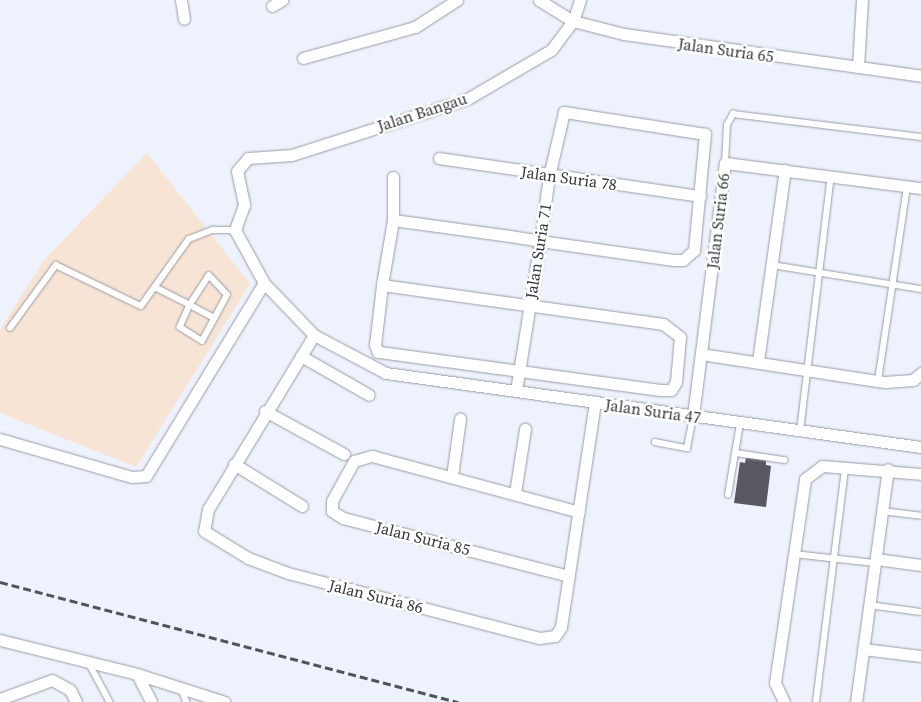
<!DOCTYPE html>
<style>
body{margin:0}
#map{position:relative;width:921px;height:702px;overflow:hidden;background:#edf2fc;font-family:"Source Serif 4",serif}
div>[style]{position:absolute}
.education>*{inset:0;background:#f7e4d4}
.building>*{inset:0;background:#5a5760}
.roads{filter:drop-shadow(0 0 1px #989ca6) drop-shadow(0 0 1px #989ca6)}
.service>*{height:5.5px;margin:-2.75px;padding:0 2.75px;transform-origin:2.75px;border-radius:2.75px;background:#fff}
.minor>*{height:11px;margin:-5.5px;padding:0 5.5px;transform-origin:5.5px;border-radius:5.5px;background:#fff}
.rail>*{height:2.5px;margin-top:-1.25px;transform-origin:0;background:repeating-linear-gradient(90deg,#505358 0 8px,transparent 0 12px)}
span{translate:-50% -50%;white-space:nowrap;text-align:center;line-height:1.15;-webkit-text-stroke:5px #fff;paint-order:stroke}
.street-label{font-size:16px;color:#34363a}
</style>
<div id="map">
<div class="education">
<i style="clip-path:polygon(147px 153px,250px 284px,136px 467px,0 413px,0 330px,44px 260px)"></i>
</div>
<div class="building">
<i style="clip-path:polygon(746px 457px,766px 460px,766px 465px,771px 466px,766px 507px,734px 503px,740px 462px,745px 463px)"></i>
</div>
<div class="roads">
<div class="service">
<i style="left:725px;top:163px;width:38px;rotate:-87deg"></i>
<i style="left:727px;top:125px;width:13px;rotate:-61deg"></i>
<i style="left:733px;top:114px;width:189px;rotate:7deg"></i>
<i style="left:772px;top:265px;width:151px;rotate:9.2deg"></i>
<i style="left:155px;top:287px;width:39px;rotate:27deg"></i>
<i style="left:190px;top:305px;width:24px;rotate:114deg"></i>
<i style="left:180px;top:327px;width:26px;rotate:32deg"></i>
<i style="left:202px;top:341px;width:52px;rotate:-61.5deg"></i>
<i style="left:227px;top:295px;width:26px;rotate:-133deg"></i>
<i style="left:209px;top:276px;width:35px;rotate:123deg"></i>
<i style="left:190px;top:305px;width:27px;rotate:28deg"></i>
<i style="left:10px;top:328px;width:78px;rotate:-53.9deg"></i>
<i style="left:56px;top:265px;width:94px;rotate:25.8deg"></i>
<i style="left:141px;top:306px;width:82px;rotate:-54.4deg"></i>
<i style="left:189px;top:239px;width:26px;rotate:-21deg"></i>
<i style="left:213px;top:230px;width:22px"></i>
<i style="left:878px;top:381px;width:197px;rotate:-81.5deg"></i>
<i style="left:800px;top:431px;width:257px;rotate:-83.1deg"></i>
<i style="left:655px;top:442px;width:33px;rotate:11deg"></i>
<i style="left:687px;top:448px;width:33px;rotate:-79deg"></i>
<i style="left:736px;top:453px;width:49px;rotate:8.3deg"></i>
<i style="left:728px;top:495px;width:72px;rotate:-80.4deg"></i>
<i style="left:882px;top:511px;width:39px;rotate:7deg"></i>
<i style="left:794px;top:554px;width:81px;rotate:6.3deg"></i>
<i style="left:869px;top:605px;width:52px;rotate:7.7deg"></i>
<i style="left:89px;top:663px;width:44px;rotate:61.7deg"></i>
<i style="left:181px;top:688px;width:15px;rotate:67deg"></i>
<i style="left:816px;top:702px;width:235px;rotate:-82.9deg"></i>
</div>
<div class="minor">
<i style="left:181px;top:0;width:19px;rotate:81deg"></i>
<i style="left:539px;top:0;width:40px;rotate:32deg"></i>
<i style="left:573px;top:21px;width:53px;rotate:14.3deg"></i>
<i style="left:624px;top:34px;width:300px;rotate:8deg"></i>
<i style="left:580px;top:0;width:22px;rotate:108deg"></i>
<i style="left:573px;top:21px;width:36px;rotate:127deg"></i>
<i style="left:551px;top:50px;width:97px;rotate:149.7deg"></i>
<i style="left:467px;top:99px;width:184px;rotate:162.3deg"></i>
<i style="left:292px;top:155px;width:44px;rotate:176.1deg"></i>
<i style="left:248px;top:158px;width:17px;rotate:130deg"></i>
<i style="left:237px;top:171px;width:35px;rotate:78deg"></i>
<i style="left:244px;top:205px;width:27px;rotate:110deg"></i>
<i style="left:235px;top:230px;width:60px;rotate:61.3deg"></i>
<i style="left:264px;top:283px;width:72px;rotate:46.1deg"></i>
<i style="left:314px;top:335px;width:81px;rotate:27.8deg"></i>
<i style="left:386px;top:373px;width:540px;rotate:7.88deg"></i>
<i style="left:272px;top:6px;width:12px;rotate:-31deg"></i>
<i style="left:303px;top:58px;width:116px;rotate:-15.5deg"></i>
<i style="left:415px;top:27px;width:50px;rotate:-32.7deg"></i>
<i style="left:858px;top:67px;width:67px;rotate:-86.6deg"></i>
<i style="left:439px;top:158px;width:264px;rotate:8.3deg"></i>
<i style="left:393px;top:220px;width:118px;rotate:7.8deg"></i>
<i style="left:510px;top:236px;width:30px;rotate:9deg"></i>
<i style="left:540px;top:241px;width:135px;rotate:8.1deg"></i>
<i style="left:674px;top:260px;width:9px"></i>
<i style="left:683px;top:260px;width:15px;rotate:-42deg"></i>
<i style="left:694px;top:250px;width:117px;rotate:-84.6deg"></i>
<i style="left:705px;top:134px;width:143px;rotate:-171.1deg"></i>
<i style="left:564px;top:112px;width:66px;rotate:103.2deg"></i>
<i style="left:549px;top:176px;width:66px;rotate:97.9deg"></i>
<i style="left:540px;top:241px;width:152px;rotate:99.1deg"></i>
<i style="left:382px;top:285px;width:284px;rotate:7.9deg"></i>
<i style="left:663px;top:324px;width:21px;rotate:37deg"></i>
<i style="left:680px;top:337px;width:45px;rotate:95.1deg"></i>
<i style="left:676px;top:382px;width:9px;rotate:122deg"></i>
<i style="left:671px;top:390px;width:11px;rotate:180deg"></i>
<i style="left:660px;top:390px;width:285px;rotate:-172.3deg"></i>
<i style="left:378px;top:352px;width:8px;rotate:-113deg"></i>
<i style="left:375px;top:345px;width:60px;rotate:-83.3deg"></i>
<i style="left:382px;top:285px;width:66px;rotate:-80.4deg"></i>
<i style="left:393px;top:220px;width:43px;rotate:-90deg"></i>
<i style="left:314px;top:335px;width:204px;rotate:121.3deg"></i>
<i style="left:208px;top:509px;width:22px;rotate:100deg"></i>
<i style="left:204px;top:531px;width:52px;rotate:31.5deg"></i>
<i style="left:248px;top:558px;width:43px;rotate:20.6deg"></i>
<i style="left:288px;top:573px;width:260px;rotate:14.5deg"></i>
<i style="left:540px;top:638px;width:15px;rotate:-8deg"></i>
<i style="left:555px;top:636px;width:11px;rotate:-56deg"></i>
<i style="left:561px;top:627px;width:228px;rotate:-81.4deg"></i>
<i style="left:701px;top:354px;width:186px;rotate:8.7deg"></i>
<i style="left:885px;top:382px;width:28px;rotate:-4deg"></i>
<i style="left:913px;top:380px;width:11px;rotate:-41deg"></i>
<i style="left:301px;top:356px;width:78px;rotate:29.8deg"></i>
<i style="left:758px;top:361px;width:193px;rotate:-82deg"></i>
<i style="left:265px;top:411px;width:90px;rotate:28.6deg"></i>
<i style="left:693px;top:416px;width:255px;rotate:-82.8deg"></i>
<i style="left:725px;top:163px;width:198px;rotate:7.3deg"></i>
<i style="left:0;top:439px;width:137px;rotate:16.1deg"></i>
<i style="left:132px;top:477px;width:14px;rotate:-4deg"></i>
<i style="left:146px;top:476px;width:226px;rotate:-58.6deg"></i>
<i style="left:234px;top:464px;width:80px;rotate:31.7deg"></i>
<i style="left:452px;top:476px;width:58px;rotate:-82deg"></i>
<i style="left:515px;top:493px;width:65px;rotate:-81.1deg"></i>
<i style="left:876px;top:559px;width:45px;rotate:7.6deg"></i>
<i style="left:569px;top:576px;width:233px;rotate:-165.6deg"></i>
<i style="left:343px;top:518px;width:13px;rotate:-148deg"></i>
<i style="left:332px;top:511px;width:10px;rotate:-90deg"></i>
<i style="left:332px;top:501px;width:46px;rotate:-61.2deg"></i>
<i style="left:354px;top:461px;width:19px;rotate:-16deg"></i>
<i style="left:372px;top:456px;width:214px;rotate:15.1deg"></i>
<i style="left:0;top:640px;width:141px;rotate:13.9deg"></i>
<i style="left:137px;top:674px;width:92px;rotate:17.7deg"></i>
<i style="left:863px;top:649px;width:58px;rotate:6.9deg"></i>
<i style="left:137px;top:674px;width:31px;rotate:63deg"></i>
<i style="left:0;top:699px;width:55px;rotate:-20.1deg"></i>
<i style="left:52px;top:680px;width:21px;rotate:29deg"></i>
<i style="left:70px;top:690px;width:13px;rotate:63deg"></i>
<i style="left:784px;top:702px;width:21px;rotate:-115deg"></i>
<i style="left:775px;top:683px;width:206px;rotate:-81.6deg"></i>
<i style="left:805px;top:479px;width:21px;rotate:-37deg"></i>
<i style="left:822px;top:466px;width:99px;rotate:4.6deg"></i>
<i style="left:856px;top:702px;width:235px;rotate:-82.2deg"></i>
</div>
</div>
<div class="rail">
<i style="left:0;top:582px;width:474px;rotate:14.7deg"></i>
</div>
<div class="street-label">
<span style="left:726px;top:50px;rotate:8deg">Jalan Suria 65</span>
<span style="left:422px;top:112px;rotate:-18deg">Jalan Bangau</span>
<span style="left:569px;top:178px;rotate:8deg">Jalan Suria 78</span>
<span style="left:718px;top:221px;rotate:-83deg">Jalan Suria 66</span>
<span style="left:538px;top:251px;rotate:-81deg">Jalan Suria 71</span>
<span style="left:653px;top:411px;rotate:8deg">Jalan Suria 47</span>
<span style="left:423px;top:538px;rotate:14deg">Jalan Suria 85</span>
<span style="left:376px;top:596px;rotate:14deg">Jalan Suria 86</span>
</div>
</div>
